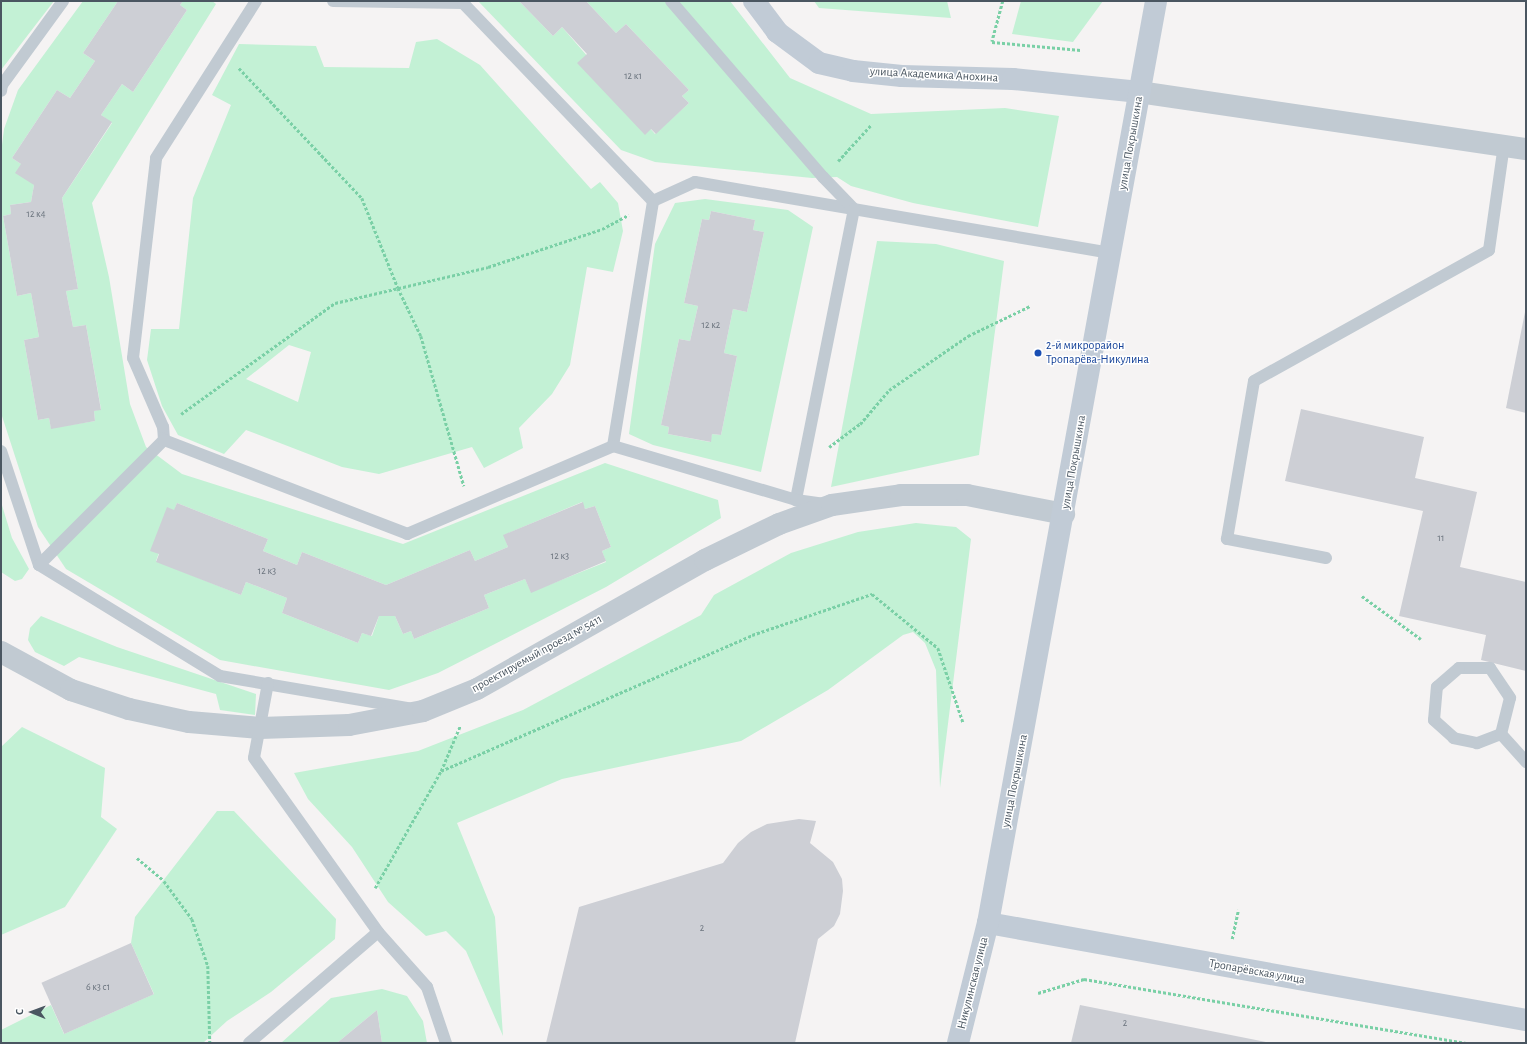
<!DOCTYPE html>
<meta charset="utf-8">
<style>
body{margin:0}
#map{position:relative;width:1527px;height:1044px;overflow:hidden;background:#f5f3f3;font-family:"Alegreya Sans",sans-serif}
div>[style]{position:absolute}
.green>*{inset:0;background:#c3f1d5}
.building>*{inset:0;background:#cdcfd5;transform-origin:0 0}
.path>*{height:2.5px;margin-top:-1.25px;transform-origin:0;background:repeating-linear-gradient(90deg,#7ad0a6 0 3px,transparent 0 5px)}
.lane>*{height:12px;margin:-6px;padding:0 6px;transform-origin:6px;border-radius:6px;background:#c1cad2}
.street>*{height:22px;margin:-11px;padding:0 11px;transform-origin:11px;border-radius:11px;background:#c1cad2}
.secondary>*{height:22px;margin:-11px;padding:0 11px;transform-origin:11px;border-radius:11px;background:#c1cbd6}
.dots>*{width:11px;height:11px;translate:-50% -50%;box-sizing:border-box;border:2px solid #fff;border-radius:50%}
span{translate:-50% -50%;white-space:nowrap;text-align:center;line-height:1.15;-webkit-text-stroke:3px #fff;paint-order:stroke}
.number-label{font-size:10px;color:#6b747e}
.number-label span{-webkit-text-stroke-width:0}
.street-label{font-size:12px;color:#4a5661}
.transit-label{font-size:12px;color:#164399}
.left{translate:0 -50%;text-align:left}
.frame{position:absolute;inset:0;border:2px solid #4a5661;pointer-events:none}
.north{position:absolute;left:12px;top:992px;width:40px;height:40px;-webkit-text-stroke:3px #fff;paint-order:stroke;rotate:271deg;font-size:11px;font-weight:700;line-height:16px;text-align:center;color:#4a5661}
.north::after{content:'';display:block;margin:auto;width:14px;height:18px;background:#4a5661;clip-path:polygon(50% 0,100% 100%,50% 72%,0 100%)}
</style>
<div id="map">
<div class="green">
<i style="clip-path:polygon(1px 1px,54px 1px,1px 70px)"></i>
<i style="clip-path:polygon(evenodd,83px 1px,118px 1px,83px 53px,95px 61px,70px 98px,57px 90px,12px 158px,21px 164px,34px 185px,31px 202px,10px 205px,11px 214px,3px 216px,17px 296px,31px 293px,39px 337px,24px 340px,38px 420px,49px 418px,51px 428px,95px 421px,94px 411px,101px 409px,86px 325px,73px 327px,66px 291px,78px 289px,62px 198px,112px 123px,101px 115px,122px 84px,133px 92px,187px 10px,180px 5px,183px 1px,212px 1px,216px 4px,92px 203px,109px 277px,130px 404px,146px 447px,182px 474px,403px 544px,605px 463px,718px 500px,721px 518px,606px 587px,438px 673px,389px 690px,220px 660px,66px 569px,38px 527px,1px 413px,1px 153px,4px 129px,18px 90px,83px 1px,582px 502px,585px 509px,595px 506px,611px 547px,602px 551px,606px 562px,531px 592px,525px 579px,484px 595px,489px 608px,414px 639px,411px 631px,403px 634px,395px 616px,379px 616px,372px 636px,362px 633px,358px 643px,282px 613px,287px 598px,246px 582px,241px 595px,156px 561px,177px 503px,268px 539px,263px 551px,297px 565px,302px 552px,386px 585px,470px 550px,475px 561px,508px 547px,504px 535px,582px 502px)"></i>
<i style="clip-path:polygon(478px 1px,519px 1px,553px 36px,562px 27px,655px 134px,689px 103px,682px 96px,689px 90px,626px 24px,616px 33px,586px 1px,730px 1px,790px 78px,871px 114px,1005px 108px,1059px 116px,1038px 227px,913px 203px,851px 186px,837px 177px,812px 178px,655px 162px,621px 150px)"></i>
<i style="clip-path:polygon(814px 1px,947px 1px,951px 18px,819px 8px)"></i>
<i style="clip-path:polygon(1021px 1px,1103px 1px,1073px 42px,1012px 34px)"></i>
<i style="clip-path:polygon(evenodd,437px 39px,480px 65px,591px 189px,600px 182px,618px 203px,623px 231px,613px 272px,587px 267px,570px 365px,552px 394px,519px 428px,523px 448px,484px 468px,472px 447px,379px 474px,342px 467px,246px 430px,224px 454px,178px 435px,162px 406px,147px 360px,151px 329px,179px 329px,193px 198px,231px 105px,212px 95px,239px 44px,316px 46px,324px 67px,409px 68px,416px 42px,437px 39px,289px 345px,311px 352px,298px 402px,246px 379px,289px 345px)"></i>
<i style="clip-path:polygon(evenodd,705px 199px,788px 210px,813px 227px,761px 472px,653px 445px,629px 434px,655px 244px,675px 203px,705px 199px,711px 211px,755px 220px,753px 230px,764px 232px,747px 312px,733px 309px,724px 353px,737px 356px,721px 435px,712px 434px,710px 442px,668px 434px,669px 427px,661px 425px,679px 339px,690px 341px,698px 306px,684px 303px,702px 219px,709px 220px,711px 211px)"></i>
<i style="clip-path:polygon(877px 241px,936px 244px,1004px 261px,979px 455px,831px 487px)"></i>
<i style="clip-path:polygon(1px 502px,12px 538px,29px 569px,22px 579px,15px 581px,1px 572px)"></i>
<i style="clip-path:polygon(916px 523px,956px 527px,971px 539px,940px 788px,936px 670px,925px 643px,913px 632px,903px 635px,828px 690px,741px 741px,562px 779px,457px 823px,495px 917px,503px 1036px,466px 951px,446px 931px,426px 936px,388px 902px,352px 847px,308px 799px,294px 773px,418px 751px,523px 710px,701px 615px,714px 595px,791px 553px,858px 532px)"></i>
<i style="clip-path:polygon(41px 616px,117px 647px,256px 694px,255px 715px,220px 710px,216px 694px,79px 657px,64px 666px,35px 652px,28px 640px,30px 628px)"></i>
<i style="clip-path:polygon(22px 727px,105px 768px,101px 817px,117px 829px,65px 907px,1px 935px,1px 747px)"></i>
<i style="clip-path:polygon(217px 811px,234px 811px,336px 919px,335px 939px,271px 992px,227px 1021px,203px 1043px,1px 1043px,1px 1030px,51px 1005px,64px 1034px,154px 994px,131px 943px,135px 917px)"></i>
<i style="clip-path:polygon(382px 989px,407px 996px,423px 1021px,427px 1043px,382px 1043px,377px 1010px,337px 1043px,281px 1043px,331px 998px)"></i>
</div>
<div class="building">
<i style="clip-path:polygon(118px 1px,183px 1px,180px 5px,187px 10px,133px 92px,122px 84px,101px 115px,112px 122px,62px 198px,78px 289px,66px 291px,73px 327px,86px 325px,101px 410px,94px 411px,95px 421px,51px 429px,49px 418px,38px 420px,24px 340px,39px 337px,31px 293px,17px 296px,3px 216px,11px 214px,10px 205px,31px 202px,34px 185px,15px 173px,21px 164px,12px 158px,57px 90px,70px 98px,95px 61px,83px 53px)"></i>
<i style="clip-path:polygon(519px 1px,586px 1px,616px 33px,626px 24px,689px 90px,682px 96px,689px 103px,656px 134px,651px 129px,645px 135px,577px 63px,587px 54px,562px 27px,553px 36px)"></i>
<i style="clip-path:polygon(711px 211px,755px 220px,753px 230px,764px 232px,747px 312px,733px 309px,724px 353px,737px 356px,721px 435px,712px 434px,711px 442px,668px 434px,669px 427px,661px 425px,679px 339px,690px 341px,698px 306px,684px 303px,702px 219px,709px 220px)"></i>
<i style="clip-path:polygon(1525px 312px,1526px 312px,1526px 413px,1506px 408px)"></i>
<i style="clip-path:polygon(1301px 409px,1424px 437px,1415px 478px,1477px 492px,1460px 567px,1526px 582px,1526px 671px,1481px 660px,1486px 635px,1399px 616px,1423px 511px,1285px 481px)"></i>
<i style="clip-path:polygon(583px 502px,585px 509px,595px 506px,611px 547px,602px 551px,606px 561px,531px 593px,525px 579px,484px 595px,489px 608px,414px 639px,411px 631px,403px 634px,395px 616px,379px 616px,371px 636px,362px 633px,358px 643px,282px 613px,287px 598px,246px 582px,241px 595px,156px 562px,159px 554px,150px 551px,167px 507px,174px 510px,177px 503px,268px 539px,263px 551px,297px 565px,302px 552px,386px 585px,470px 550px,475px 561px,508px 547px,503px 535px)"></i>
<i style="clip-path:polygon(799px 819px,816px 821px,810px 843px,833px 862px,842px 879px,843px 891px,840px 914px,834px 926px,818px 939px,795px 1043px,546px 1043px,579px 907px,723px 863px,738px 843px,751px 832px,767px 824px)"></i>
<i style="left:131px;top:943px;width:56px;height:98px;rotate:66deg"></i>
<i style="clip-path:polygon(1080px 1005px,1266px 1042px,1266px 1043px,1071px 1043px)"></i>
<i style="clip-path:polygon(377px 1010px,382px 1043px,337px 1043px)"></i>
</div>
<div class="path">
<i style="left:1003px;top:1px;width:42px;rotate:105deg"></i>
<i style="left:992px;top:42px;width:89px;rotate:5.1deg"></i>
<i style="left:239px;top:68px;width:179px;rotate:46.6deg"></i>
<i style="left:362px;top:198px;width:97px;rotate:68.2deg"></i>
<i style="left:398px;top:288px;width:53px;rotate:64.4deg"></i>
<i style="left:421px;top:336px;width:156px;rotate:74deg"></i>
<i style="left:838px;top:161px;width:49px;rotate:-47.5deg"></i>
<i style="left:181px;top:414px;width:190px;rotate:-35.8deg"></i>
<i style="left:335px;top:303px;width:157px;rotate:-13.2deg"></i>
<i style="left:488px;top:267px;width:120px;rotate:-18.4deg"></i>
<i style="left:602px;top:229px;width:30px;rotate:-28deg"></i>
<i style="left:829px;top:447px;width:39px;rotate:-37deg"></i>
<i style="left:860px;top:424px;width:45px;rotate:-49.5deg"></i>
<i style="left:889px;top:390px;width:96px;rotate:-34.4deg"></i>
<i style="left:968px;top:336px;width:69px;rotate:-25.8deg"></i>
<i style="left:1362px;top:596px;width:73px;rotate:36.1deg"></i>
<i style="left:441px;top:771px;width:339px;rotate:-23.6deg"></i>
<i style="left:752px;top:635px;width:127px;rotate:-18.9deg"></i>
<i style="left:872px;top:594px;width:85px;rotate:39.3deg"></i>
<i style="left:938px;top:648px;width:78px;rotate:71.3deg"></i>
<i style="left:137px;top:858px;width:35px;rotate:40deg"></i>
<i style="left:164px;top:881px;width:47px;rotate:53.6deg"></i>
<i style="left:192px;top:919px;width:50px;rotate:71.2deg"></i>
<i style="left:208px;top:966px;width:77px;rotate:88.5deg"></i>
<i style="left:375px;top:888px;width:134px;rotate:-60.6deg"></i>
<i style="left:441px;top:771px;width:49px;rotate:-67.1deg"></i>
<i style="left:1232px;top:939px;width:30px;rotate:-78deg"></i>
<i style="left:1038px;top:993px;width:48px;rotate:-16.9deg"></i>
<i style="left:1084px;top:979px;width:389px;rotate:9.5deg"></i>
</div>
<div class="lane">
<i style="left:333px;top:1px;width:130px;rotate:0.9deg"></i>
<i style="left:463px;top:3px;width:274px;rotate:46.2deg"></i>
<i style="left:653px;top:201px;width:46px;rotate:-24.3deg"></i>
<i style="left:695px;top:182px;width:423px;rotate:9.7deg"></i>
<i style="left:671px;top:1px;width:233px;rotate:49.2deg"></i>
<i style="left:823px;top:177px;width:45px;rotate:45.9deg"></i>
<i style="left:854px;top:209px;width:297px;rotate:101.3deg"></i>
<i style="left:1px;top:91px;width:6px;rotate:-81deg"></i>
<i style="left:2px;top:85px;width:104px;rotate:-54deg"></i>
<i style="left:164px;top:440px;width:13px;rotate:-94deg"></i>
<i style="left:163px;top:427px;width:75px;rotate:-113.5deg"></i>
<i style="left:133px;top:358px;width:201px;rotate:-83.4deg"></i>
<i style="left:156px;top:158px;width:186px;rotate:-57.5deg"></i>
<i style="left:613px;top:446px;width:248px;rotate:-80.7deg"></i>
<i style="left:1px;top:451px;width:120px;rotate:71.6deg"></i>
<i style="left:39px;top:565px;width:212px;rotate:31.5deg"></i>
<i style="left:220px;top:676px;width:191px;rotate:9.7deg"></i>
<i style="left:1326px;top:558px;width:101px;rotate:-169.1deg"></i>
<i style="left:1227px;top:539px;width:160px;rotate:-80.3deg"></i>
<i style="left:1254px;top:381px;width:269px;rotate:-29.1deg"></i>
<i style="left:1489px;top:250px;width:106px;rotate:-81.9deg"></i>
<i style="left:39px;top:565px;width:177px;rotate:-45deg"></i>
<i style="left:164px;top:440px;width:261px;rotate:21.1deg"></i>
<i style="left:407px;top:534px;width:224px;rotate:-23.1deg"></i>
<i style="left:613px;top:446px;width:191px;rotate:16.4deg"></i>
<i style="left:796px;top:500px;width:27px;rotate:8deg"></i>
<i style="left:1459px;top:668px;width:31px"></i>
<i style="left:1490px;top:668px;width:36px;rotate:56deg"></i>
<i style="left:1510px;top:698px;width:37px;rotate:104deg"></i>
<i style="left:1501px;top:734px;width:26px;rotate:159deg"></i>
<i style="left:1477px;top:743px;width:24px;rotate:-168deg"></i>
<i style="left:1454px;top:738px;width:27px;rotate:-138deg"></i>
<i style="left:1434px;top:720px;width:33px;rotate:-85deg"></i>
<i style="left:1437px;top:687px;width:29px;rotate:-41deg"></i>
<i style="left:268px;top:683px;width:76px;rotate:100.6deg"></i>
<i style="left:254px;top:758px;width:214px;rotate:54.5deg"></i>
<i style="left:378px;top:932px;width:74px;rotate:48.3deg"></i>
<i style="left:427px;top:987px;width:59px;rotate:71.3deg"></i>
<i style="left:1501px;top:734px;width:38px;rotate:48deg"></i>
<i style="left:249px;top:1043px;width:170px;rotate:-40.7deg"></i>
</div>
<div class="street">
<i style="left:1139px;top:92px;width:391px;rotate:8.4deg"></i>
<i style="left:1px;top:652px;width:80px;rotate:28.5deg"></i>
<i style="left:71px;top:690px;width:61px;rotate:18.1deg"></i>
<i style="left:129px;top:709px;width:61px;rotate:12.2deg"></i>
<i style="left:189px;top:722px;width:71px;rotate:4.8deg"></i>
<i style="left:260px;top:728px;width:89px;rotate:-1.9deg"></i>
<i style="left:349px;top:725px;width:75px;rotate:-10.7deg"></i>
<i style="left:423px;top:711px;width:58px;rotate:-22.2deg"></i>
<i style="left:477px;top:689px;width:262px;rotate:-29.5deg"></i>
<i style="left:705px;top:560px;width:82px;rotate:-25.9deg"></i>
<i style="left:779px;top:524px;width:56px;rotate:-19.7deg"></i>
<i style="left:832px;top:505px;width:70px;rotate:-8.2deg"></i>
<i style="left:901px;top:495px;width:66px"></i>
<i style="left:967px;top:495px;width:99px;rotate:11.1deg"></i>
</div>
<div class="secondary">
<i style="left:754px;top:1px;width:39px;rotate:53deg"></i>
<i style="left:777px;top:32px;width:52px;rotate:36.4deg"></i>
<i style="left:819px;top:63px;width:35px;rotate:13deg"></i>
<i style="left:853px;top:71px;width:49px;rotate:5.8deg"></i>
<i style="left:902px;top:76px;width:111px;rotate:1.5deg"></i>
<i style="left:1013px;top:79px;width:127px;rotate:5.9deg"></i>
<i style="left:988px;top:923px;width:547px;rotate:10.22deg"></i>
<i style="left:958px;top:1043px;width:124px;rotate:-76deg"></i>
<i style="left:988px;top:923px;width:937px;rotate:-79.67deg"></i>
</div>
<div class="dots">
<i style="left:1038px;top:353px;background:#1a4fb4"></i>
</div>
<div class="number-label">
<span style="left:633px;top:77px">12 к1</span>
<span style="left:36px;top:215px">12 к4</span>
<span style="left:711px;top:326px">12 к2</span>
<span style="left:1441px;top:539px">11</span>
<span style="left:560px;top:557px">12 к3</span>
<span style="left:267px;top:572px">12 к3</span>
<span style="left:702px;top:929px">2</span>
<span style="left:98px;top:988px">6 к3 с1</span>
<span style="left:1125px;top:1024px">2</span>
</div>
<div class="street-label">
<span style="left:934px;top:75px;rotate:3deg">улица Академика Анохина</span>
<span style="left:1131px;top:143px;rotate:-80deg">улица Покрышкина</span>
<span style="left:1074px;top:462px;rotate:-80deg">улица Покрышкина</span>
<span style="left:537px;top:654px;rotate:-29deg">проектируемый проезд № 5411</span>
<span style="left:1015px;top:781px;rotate:-79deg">улица Покрышкина</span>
<span style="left:1257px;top:972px;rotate:10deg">Тропарёвская улица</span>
<span style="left:973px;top:983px;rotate:-76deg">Никулинская улица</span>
</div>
<div class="transit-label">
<span class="left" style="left:1046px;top:353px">2-й микрорайон<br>Тропарёва-Никулина</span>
</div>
<div class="frame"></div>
<div class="north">С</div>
</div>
